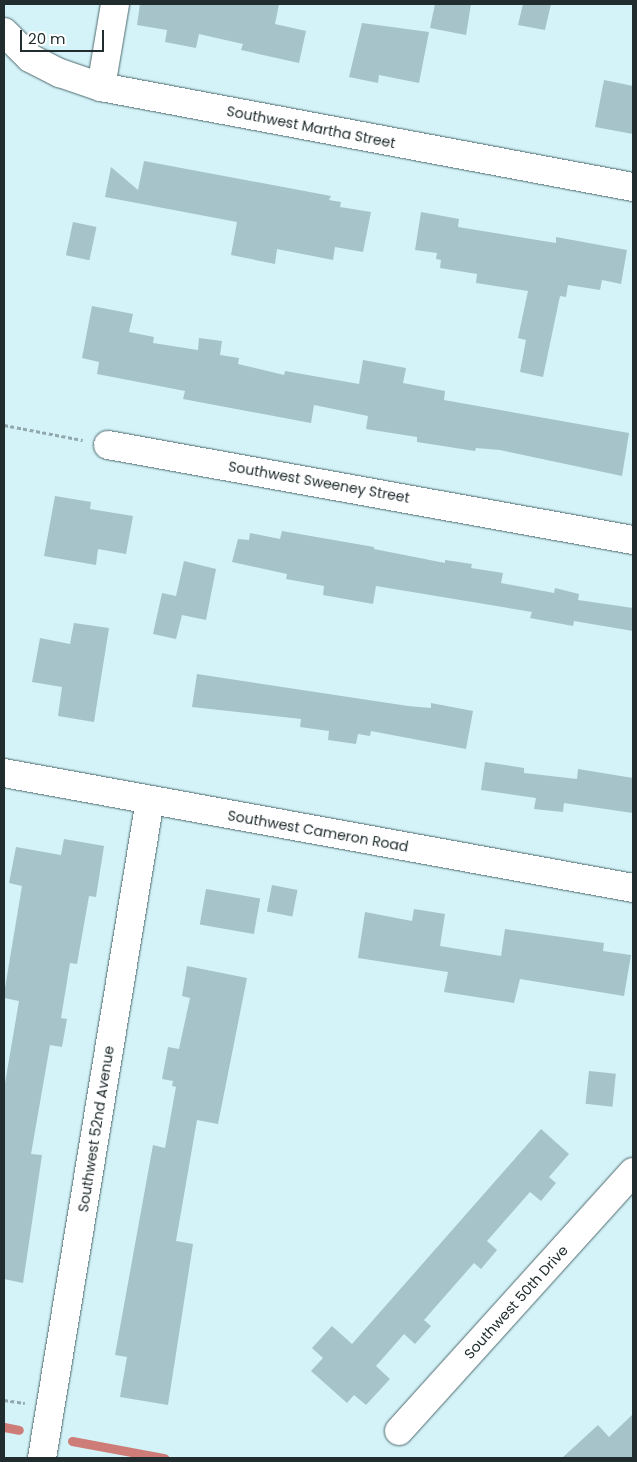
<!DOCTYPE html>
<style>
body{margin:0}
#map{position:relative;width:637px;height:1462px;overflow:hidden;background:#d4f3f8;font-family:Poppins,sans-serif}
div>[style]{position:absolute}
.stream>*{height:9px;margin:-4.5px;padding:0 4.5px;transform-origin:4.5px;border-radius:4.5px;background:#ce7c77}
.building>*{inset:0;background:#a5c3c8;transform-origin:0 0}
.path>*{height:3px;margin-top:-1.5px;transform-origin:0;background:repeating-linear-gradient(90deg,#91a9ad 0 4px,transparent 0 6.5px)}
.roads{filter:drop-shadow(0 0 1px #4e696e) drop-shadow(0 0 1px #4e696e)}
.minor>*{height:28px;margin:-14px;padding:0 14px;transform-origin:14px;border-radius:14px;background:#fff}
span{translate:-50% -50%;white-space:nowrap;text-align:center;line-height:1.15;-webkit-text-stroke:4px #fff;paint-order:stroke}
.street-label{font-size:14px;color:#202c2e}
.frame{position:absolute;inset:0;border:5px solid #202c2e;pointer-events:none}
.scale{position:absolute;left:20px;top:30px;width:84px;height:22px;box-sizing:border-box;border:2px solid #202c2e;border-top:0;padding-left:6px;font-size:15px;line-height:18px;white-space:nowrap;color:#202c2e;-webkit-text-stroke:4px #fff;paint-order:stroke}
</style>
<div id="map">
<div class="stream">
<i style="left:4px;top:1427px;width:15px;rotate:11deg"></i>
<i style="left:72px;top:1441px;width:94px;rotate:10.5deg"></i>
</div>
<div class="building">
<i style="clip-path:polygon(140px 4px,279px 4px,275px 24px,306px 31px,299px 63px,241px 50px,243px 44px,199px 34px,196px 48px,165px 42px,167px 30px,137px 25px)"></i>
<i style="clip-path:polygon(435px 4px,471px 4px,466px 35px,430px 28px)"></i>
<i style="clip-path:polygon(523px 4px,551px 4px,545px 30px,518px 25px)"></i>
<i style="clip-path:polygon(362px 23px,429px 32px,419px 83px,379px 75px,378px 83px,349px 77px)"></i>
<i style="clip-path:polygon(604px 80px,633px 86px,633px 134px,595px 127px)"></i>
<i style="clip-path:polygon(144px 161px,331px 196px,329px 200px,341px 202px,340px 207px,371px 212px,363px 252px,335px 247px,333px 260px,277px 249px,275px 264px,231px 255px,237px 222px,105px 197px,111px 167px,138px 190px)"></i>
<i style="clip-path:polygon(421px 212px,459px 219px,458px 227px,556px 243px,556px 237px,627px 250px,621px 284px,602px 280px,600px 290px,568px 285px,566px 297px,560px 296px,543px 377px,520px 372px,526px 340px,518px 338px,528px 291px,476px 283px,477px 274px,440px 268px,441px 260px,436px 259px,437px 253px,415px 250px)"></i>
<i style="left:73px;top:222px;width:24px;height:34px;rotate:12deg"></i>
<i style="clip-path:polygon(92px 306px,133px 314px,129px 332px,154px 337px,153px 343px,198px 350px,199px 338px,222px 341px,220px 355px,239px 358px,238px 364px,284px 375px,285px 371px,359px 384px,363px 360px,406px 368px,403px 383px,445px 391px,444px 400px,629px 433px,622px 476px,500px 450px,476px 448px,475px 451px,417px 442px,417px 437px,366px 429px,368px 416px,314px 405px,311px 423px,183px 399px,185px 391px,97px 374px,99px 362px,82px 358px)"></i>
<i style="clip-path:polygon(55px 496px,91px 502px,90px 509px,133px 516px,126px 554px,98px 549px,96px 565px,44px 556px)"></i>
<i style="clip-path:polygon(282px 531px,374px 547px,374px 549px,445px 563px,445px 560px,472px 564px,471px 568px,503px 573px,501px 583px,554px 593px,555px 588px,579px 594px,578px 600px,633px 608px,633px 631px,574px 621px,573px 626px,530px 618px,532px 612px,376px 586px,373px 604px,323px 595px,324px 586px,286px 579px,287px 574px,232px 562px,238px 539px,249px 540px,250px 533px,280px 539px)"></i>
<i style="clip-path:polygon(184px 561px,216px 569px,206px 620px,182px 615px,176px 639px,153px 634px,162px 593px,176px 596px)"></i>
<i style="clip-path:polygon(74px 623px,109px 628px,94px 722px,58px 716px,62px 687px,32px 682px,40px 638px,70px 644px)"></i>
<i style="clip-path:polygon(197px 674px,408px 706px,431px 708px,431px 703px,473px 711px,466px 749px,371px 731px,370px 736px,358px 734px,356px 744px,328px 740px,329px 731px,300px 727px,301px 719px,192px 707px)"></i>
<i style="clip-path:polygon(485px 762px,524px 768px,524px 773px,577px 779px,578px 769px,633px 778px,633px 813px,564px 803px,563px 812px,534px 809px,536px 798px,481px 790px)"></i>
<i style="clip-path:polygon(64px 839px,104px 846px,96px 897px,89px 896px,77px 964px,70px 963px,61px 1018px,67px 1019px,62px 1047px,50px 1045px,31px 1154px,42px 1155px,23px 1283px,4px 1279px,4px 1089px,19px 1001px,4px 998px,4px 994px,22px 886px,9px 883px,16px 847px,61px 855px)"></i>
<i style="left:272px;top:885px;width:26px;height:27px;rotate:11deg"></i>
<i style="left:206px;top:889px;width:55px;height:36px;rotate:10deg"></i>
<i style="clip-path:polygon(414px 909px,445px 914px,440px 946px,501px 956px,505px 929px,604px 943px,603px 951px,631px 955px,624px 996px,520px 979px,514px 1003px,444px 992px,448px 972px,358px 958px,365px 912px,412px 921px)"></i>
<i style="clip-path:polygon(187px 966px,247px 978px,218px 1124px,197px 1120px,176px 1241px,193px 1244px,168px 1405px,120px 1397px,127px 1357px,115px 1355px,153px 1145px,165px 1148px,176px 1087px,172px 1086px,173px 1081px,162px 1079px,168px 1047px,179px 1049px,190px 998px,182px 996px)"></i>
<i style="left:589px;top:1071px;width:27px;height:33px;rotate:6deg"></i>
<i style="clip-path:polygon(541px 1129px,569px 1154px,549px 1177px,556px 1183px,541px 1201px,530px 1192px,487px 1241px,497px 1250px,481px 1269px,474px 1263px,424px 1320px,431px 1326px,415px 1344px,404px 1334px,376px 1366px,390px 1379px,366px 1405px,354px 1395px,347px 1403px,311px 1371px,323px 1358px,312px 1348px,332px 1326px,352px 1344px)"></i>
<i style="clip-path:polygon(633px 1414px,633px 1458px,562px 1458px,598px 1425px,609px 1437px)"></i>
</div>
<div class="path">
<i style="left:4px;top:425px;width:80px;rotate:10.8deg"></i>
<i style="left:4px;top:1400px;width:21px;rotate:8deg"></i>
</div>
<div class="roads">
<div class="minor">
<i style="left:4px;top:32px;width:37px;rotate:45deg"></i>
<i style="left:30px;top:58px;width:34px;rotate:27deg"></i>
<i style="left:60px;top:73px;width:43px;rotate:18.9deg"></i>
<i style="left:101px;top:87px;width:541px;rotate:10.65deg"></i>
<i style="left:101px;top:87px;width:84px;rotate:-80.4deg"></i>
<i style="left:108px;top:445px;width:534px;rotate:10.26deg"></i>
<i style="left:4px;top:773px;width:639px;rotate:10.36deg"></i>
<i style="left:399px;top:1431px;width:349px;rotate:-47.9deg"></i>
<i style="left:42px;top:1458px;width:667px;rotate:-80.68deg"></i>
</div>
</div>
<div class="street-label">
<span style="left:311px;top:127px;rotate:11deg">Southwest Martha Street</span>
<span style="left:319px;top:482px;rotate:10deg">Southwest Sweeney Street</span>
<span style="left:318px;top:831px;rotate:10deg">Southwest Cameron Road</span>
<span style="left:96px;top:1129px;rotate:-81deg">Southwest 52nd Avenue</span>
<span style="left:516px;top:1302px;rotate:-48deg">Southwest 50th Drive</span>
</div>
<div class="frame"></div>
<div class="scale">20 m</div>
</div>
